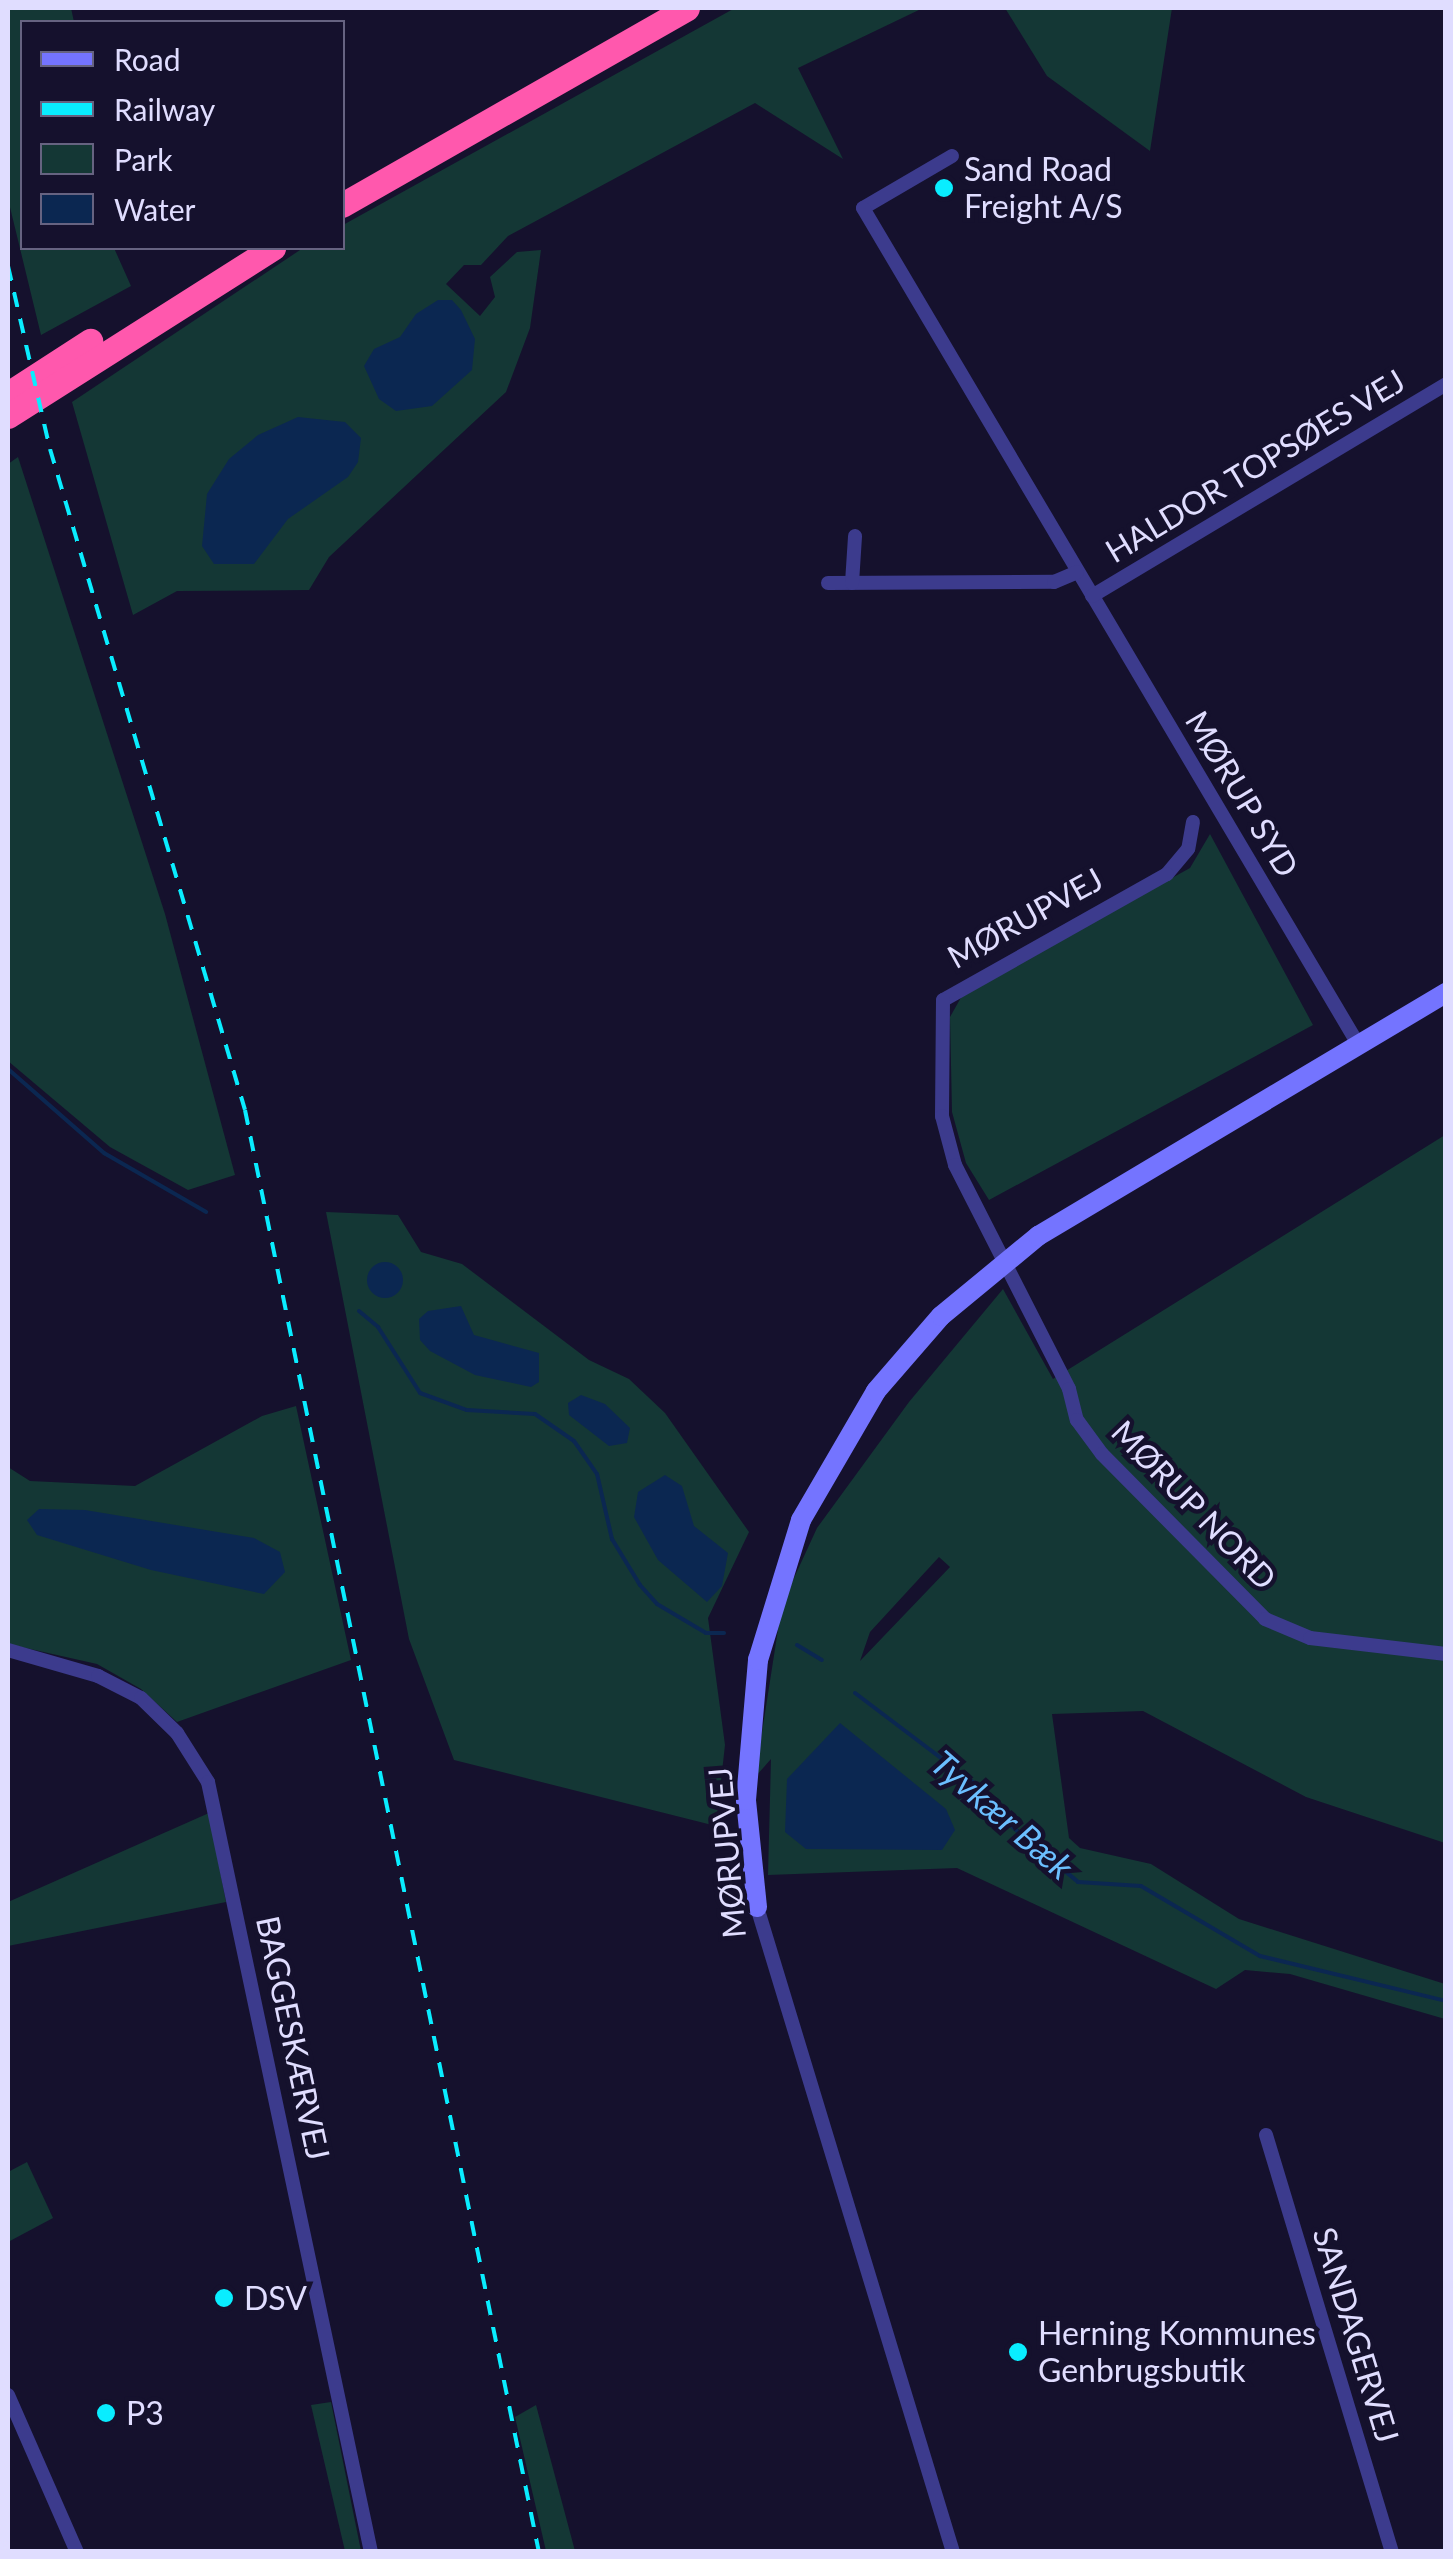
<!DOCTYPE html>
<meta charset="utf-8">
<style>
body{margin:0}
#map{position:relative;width:1453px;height:2559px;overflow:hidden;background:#15112d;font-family:Lato,sans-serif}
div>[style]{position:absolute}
.green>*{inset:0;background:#143735}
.water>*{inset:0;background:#0b2751}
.round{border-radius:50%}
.stream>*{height:4px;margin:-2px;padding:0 2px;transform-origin:2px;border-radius:2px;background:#0b2751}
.street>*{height:14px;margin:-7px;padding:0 7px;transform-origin:7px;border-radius:7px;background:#3c3b8d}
.secondary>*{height:20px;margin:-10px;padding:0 10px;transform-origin:10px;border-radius:10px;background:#7474ff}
.highway>*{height:25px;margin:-12.5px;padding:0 12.5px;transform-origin:12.5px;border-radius:12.5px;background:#ff58ad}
.rail>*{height:4px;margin-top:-2px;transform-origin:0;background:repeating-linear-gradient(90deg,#09edff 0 15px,transparent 0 27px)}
.dots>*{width:28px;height:28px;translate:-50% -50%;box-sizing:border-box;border:5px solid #15112d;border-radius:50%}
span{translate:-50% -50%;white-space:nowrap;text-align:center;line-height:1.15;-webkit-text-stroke:9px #15112d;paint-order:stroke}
.poi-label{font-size:32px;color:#e0ddff}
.left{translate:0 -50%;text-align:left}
.street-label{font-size:32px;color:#e0ddff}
.water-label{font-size:35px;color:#6bbfff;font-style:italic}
.frame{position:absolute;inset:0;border:10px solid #e0ddff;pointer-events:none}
.legend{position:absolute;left:20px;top:20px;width:325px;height:230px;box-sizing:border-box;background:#15112d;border:2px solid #666381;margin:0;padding:12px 18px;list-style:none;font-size:30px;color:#e0ddff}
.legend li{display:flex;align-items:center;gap:20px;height:50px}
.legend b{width:50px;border:2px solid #666381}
</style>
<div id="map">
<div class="green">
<i style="clip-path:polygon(8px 8px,71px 8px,74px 22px,22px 22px,22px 248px,114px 248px,131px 286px,41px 335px,8px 199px)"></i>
<i style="clip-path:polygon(735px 8px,923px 8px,798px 68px,843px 159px,755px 103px,508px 236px,481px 265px,464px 265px,446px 284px,480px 316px,495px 297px,490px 277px,517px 252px,541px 250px,530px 328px,506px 392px,329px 557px,309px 590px,177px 591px,133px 615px,72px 402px,303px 248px,342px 248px,343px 225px)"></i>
<i style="clip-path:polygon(1005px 8px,1172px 8px,1150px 151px,1047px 76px)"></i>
<i style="clip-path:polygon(18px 457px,165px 914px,235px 1175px,188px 1190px,110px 1147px,8px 1061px,8px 464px)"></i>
<i style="clip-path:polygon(1210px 834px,1313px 1025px,989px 1200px,966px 1163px,952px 1112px,950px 1017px,963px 994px,1190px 868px)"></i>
<i style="clip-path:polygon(evenodd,1445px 1135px,1445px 1843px,1306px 1797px,1143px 1711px,1052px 1714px,1069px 1838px,1080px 1848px,1151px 1864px,1239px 1919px,1445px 1984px,1445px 2019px,1290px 1974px,1245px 1970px,1216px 1989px,957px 1868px,768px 1875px,771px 1759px,755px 1777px,782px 1604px,817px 1528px,909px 1402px,1003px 1289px,1053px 1379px,1445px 1135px,939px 1557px,950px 1567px,860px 1661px,870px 1632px,939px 1557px)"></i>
<i style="clip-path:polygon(326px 1212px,398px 1215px,421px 1252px,462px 1264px,589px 1360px,629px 1379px,665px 1413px,749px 1532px,708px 1618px,725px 1745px,716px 1826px,454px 1760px,409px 1639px)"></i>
<i style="clip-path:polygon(296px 1406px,351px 1660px,177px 1722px,141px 1689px,97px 1664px,8px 1644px,8px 1467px,30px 1481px,135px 1486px,262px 1416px)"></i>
<i style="clip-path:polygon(209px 1813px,226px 1902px,8px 1946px,8px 1902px)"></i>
<i style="clip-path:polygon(27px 2162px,53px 2218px,8px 2242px,8px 2172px)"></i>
<i style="clip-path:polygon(331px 2402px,361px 2551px,345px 2551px,311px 2405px)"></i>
<i style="clip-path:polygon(536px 2405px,575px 2551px,546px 2551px,515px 2417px)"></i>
</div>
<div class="water">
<i style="clip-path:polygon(438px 300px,452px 300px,461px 310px,475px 339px,472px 370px,432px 406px,396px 411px,379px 399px,364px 366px,374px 349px,400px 337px,416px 314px)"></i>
<i style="clip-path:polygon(298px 417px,345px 422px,361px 438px,358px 462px,348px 477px,288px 519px,254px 564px,214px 564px,202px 546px,207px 494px,229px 459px,258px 435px)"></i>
<i class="round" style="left:367px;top:1262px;width:36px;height:36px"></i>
<i style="clip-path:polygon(461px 1306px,474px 1335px,539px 1353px,539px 1382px,531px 1387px,475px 1375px,430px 1351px,420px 1340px,419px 1319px,428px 1311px)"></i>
<i style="clip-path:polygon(581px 1395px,605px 1404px,630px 1428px,627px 1443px,609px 1446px,569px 1415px,568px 1403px)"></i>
<i style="clip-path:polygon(665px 1475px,682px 1486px,694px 1526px,728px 1553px,722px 1586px,707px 1602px,658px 1560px,634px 1517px,638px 1492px)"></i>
<i style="clip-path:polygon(39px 1509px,85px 1510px,254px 1538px,280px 1552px,285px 1572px,264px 1594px,151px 1570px,37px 1535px,27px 1520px)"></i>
<i style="clip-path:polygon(840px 1723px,946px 1809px,955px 1830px,942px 1850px,806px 1849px,785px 1832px,787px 1779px)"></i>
</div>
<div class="stream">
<i style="left:8px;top:1069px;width:128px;rotate:41.2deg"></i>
<i style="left:104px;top:1153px;width:118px;rotate:30deg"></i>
<i style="left:359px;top:1311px;width:25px;rotate:40deg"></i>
<i style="left:378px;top:1327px;width:78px;rotate:57.5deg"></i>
<i style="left:420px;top:1393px;width:50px;rotate:19.9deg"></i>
<i style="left:467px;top:1410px;width:68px;rotate:3.4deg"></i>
<i style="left:535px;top:1414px;width:47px;rotate:34.7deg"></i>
<i style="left:574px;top:1441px;width:40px;rotate:55.1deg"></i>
<i style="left:597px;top:1474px;width:67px;rotate:77deg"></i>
<i style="left:612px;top:1539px;width:54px;rotate:58.7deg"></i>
<i style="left:640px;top:1585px;width:25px;rotate:48deg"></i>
<i style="left:657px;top:1604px;width:57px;rotate:30.6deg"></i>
<i style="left:706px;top:1633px;width:18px"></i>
<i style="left:797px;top:1645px;width:29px;rotate:31deg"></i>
<i style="left:855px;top:1693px;width:166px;rotate:37.1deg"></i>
<i style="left:987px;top:1793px;width:38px;rotate:55deg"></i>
<i style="left:1009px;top:1824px;width:90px;rotate:40deg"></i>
<i style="left:1078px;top:1882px;width:63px;rotate:3.6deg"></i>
<i style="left:1141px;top:1886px;width:138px;rotate:30.5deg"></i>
<i style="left:1260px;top:1956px;width:191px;rotate:13.6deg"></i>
</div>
<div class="street">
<i style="left:952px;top:156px;width:103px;rotate:149.7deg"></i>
<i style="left:863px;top:208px;width:972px;rotate:59.37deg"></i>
<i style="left:828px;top:583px;width:226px;rotate:-0.3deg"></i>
<i style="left:1054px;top:582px;width:25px;rotate:-23deg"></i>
<i style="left:852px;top:583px;width:47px;rotate:-86.3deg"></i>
<i style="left:1092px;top:596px;width:413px;rotate:-30.9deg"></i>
<i style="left:1193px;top:822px;width:27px;rotate:100deg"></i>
<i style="left:1188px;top:849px;width:33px;rotate:130deg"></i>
<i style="left:1167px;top:874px;width:257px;rotate:150.6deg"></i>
<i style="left:943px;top:1000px;width:116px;rotate:90.5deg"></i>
<i style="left:942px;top:1116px;width:51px;rotate:75.1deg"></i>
<i style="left:955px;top:1165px;width:251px;rotate:63deg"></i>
<i style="left:1069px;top:1389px;width:32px;rotate:76deg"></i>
<i style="left:1077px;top:1420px;width:42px;rotate:53.7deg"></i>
<i style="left:1102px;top:1454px;width:232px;rotate:45.3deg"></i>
<i style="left:1265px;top:1619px;width:49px;rotate:22.9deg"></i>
<i style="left:1310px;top:1638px;width:137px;rotate:6.7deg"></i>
<i style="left:8px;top:1650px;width:94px;rotate:16.1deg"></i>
<i style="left:98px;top:1676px;width:48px;rotate:27.1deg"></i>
<i style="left:141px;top:1698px;width:50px;rotate:44.2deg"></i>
<i style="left:177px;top:1733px;width:58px;rotate:57.7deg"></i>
<i style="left:208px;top:1782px;width:787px;rotate:78.05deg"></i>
<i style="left:757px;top:1907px;width:674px;rotate:73.1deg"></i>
<i style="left:1266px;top:2135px;width:436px;rotate:73.2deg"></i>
<i style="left:8px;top:2395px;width:171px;rotate:66.3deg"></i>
</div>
<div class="secondary">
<i style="left:757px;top:1907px;width:108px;rotate:-95.9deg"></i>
<i style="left:746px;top:1800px;width:141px;rotate:-85.1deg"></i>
<i style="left:758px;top:1660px;width:146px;rotate:-72.9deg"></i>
<i style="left:801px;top:1520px;width:149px;rotate:-59.8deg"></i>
<i style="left:876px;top:1391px;width:99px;rotate:-49.1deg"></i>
<i style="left:941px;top:1316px;width:126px;rotate:-39.5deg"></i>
<i style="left:1038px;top:1236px;width:475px;rotate:-30.8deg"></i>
</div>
<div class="highway">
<i style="left:342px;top:205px;width:397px;rotate:-29.7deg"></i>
<i style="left:8px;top:394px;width:98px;rotate:-32.9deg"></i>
<i style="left:8px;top:416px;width:314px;rotate:-32.4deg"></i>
</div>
<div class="rail">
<i style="left:8px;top:266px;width:188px;rotate:77.1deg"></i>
<i style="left:50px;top:449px;width:689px;rotate:73.56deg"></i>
<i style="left:245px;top:1110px;width:1472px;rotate:78.48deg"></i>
</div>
<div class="dots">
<i style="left:944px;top:188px;background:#09edff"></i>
<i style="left:224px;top:2298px;background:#09edff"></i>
<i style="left:1018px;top:2352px;background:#09edff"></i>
<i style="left:106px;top:2413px;background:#09edff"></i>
</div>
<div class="poi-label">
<span class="left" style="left:964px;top:188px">Sand Road<br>Freight A/S</span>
<span class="left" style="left:244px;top:2298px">DSV</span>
<span class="left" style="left:1038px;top:2352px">Herning Kommunes<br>Genbrugsbutik</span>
<span class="left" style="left:126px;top:2413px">P3</span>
</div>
<div class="street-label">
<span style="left:1255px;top:466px;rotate:-31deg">HALDOR TOPSØES VEJ</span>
<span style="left:1242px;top:794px;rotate:59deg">MØRUP SYD</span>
<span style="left:1025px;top:918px;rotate:-29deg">MØRUPVEJ</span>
<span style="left:1194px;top:1505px;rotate:46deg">MØRUP NORD</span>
<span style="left:727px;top:1853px;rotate:-95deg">MØRUPVEJ</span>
<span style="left:293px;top:2038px;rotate:78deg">BAGGESKÆRVEJ</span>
<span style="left:1356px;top:2335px;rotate:73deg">SANDAGERVEJ</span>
</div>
<div class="water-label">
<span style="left:1003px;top:1814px;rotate:41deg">Tyvkær Bæk</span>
</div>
<div class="frame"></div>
<ul class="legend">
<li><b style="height:12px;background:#7474ff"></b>Road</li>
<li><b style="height:12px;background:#09edff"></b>Railway</li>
<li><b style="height:28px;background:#143735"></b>Park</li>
<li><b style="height:28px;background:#0b2751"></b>Water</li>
</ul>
</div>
